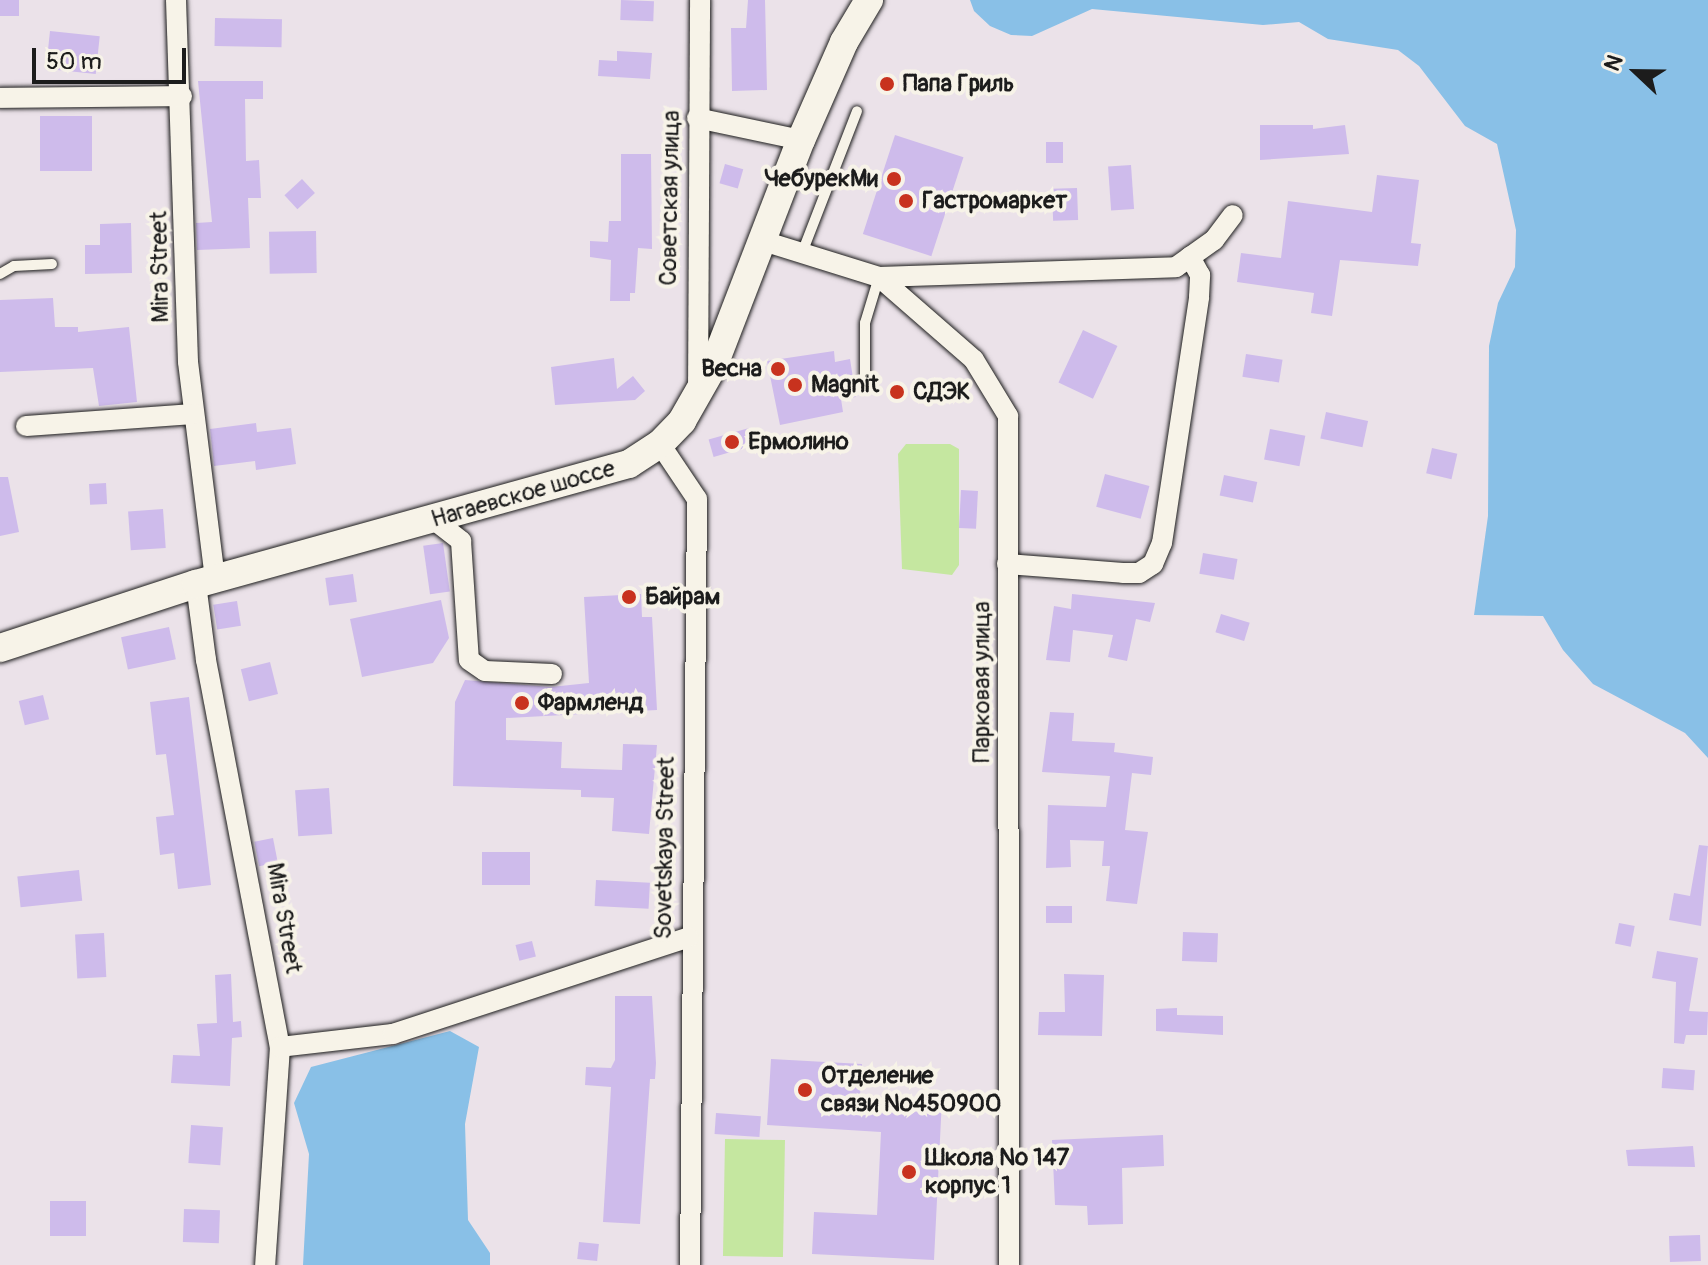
<!DOCTYPE html>
<meta charset="utf-8">
<style>
body{margin:0}
#map{position:relative;width:1708px;height:1265px;overflow:hidden;background:#ebe2e9;font-family:Pangolin,sans-serif}
div>[style]{position:absolute}
.green>*{inset:0;background:#c5e7a0;transform-origin:0 0}
.water>*{inset:0;background:#89c0e7}
.building>*{inset:0;background:#cebbeb;transform-origin:0 0}
.roads{filter:drop-shadow(0 0 2px #1c1c1c) drop-shadow(0 0 2px #1c1c1c)}
.lane>*{height:10px;margin:-5px;padding:0 5px;transform-origin:5px;border-radius:5px;background:#f7f3e8}
.street>*{height:20px;margin:-10px;padding:0 10px;transform-origin:10px;border-radius:10px;background:#f7f3e8}
.secondary>*{height:28px;margin:-14px;padding:0 14px;transform-origin:14px;border-radius:14px;background:#f7f3e8}
.dots>*{width:22px;height:22px;translate:-50% -50%;box-sizing:border-box;border:4px solid #f7f3e8;border-radius:50%}
span{translate:-50% -50%;white-space:nowrap;text-align:center;line-height:1.15;-webkit-text-stroke:8px #f7f3e8;paint-order:stroke}
.poi-label{font-size:24px;color:#1c1c1c;font-weight:700}
.left{translate:0 -50%;text-align:left}
.right{translate:-100% -50%;text-align:right}
.street-label{font-size:24px;color:#1c1c1c}
.north{position:absolute;left:1596px;top:32px;width:80px;height:80px;-webkit-text-stroke:6px #f7f3e8;paint-order:stroke;rotate:292deg;font-size:22px;font-weight:700;line-height:32px;text-align:center;color:#1c1c1c}
.north::after{content:'';display:block;margin:auto;width:28px;height:36px;background:#1c1c1c;clip-path:polygon(50% 0,100% 100%,50% 72%,0 100%)}
.scale{position:absolute;left:32px;top:48px;width:154px;height:36px;box-sizing:border-box;border:4px solid #1c1c1c;border-top:0;padding-left:10px;font-size:24px;line-height:28px;white-space:nowrap;color:#1c1c1c;-webkit-text-stroke:6px #f7f3e8;paint-order:stroke}
</style>
<div id="map">
<div class="green">
<i style="clip-path:polygon(906px 444px,950px 444px,959px 449px,959px 565px,952px 575px,902px 569px,898px 454px)"></i>
<i style="left:725px;top:1139px;width:60px;height:117px;rotate:1deg"></i>
</div>
<div class="water">
<i style="clip-path:polygon(970px 0,1708px 0,1708px 758px,1685px 733px,1593px 684px,1563px 650px,1543px 616px,1474px 615px,1488px 516px,1489px 346px,1498px 303px,1515px 267px,1516px 230px,1497px 144px,1465px 126px,1419px 66px,1398px 50px,1328px 39px,1299px 22px,1263px 25px,1092px 9px,1032px 36px,1011px 35px,990px 26px,974px 11px)"></i>
<i style="clip-path:polygon(450px 1031px,479px 1047px,465px 1124px,468px 1220px,490px 1253px,490px 1265px,303px 1265px,309px 1154px,294px 1103px,311px 1067px)"></i>
</div>
<div class="building">
<i style="left:0;top:0;width:19px;height:16px"></i>
<i style="left:621px;top:0;width:33px;height:20px;rotate:2deg"></i>
<i style="clip-path:polygon(748px 0,765px 0,767px 90px,732px 91px,731px 28px,746px 28px)"></i>
<i style="left:215px;top:18px;width:67px;height:28px;rotate:1deg"></i>
<i style="left:50px;top:31px;width:50px;height:38px;rotate:6deg"></i>
<i style="clip-path:polygon(617px 51px,652px 53px,650px 79px,598px 76px,599px 60px,617px 61px)"></i>
<i style="clip-path:polygon(198px 81px,263px 81px,263px 99px,245px 99px,246px 161px,259px 160px,261px 198px,248px 198px,250px 248px,197px 250px,196px 223px,212px 222px)"></i>
<i style="left:40px;top:116px;width:52px;height:55px"></i>
<i style="clip-path:polygon(1260px 125px,1313px 125px,1313px 129px,1345px 125px,1349px 154px,1260px 160px)"></i>
<i style="left:895px;top:135px;width:72px;height:104px;rotate:18deg"></i>
<i style="left:1063px;top:142px;width:21px;height:17px;rotate:90deg"></i>
<i style="clip-path:polygon(621px 154px,651px 154px,652px 249px,638px 248px,635px 293px,630px 293px,630px 301px,610px 301px,611px 260px,590px 257px,590px 241px,608px 242px,609px 221px,621px 221px)"></i>
<i style="left:725px;top:164px;width:19px;height:20px;rotate:16deg"></i>
<i style="left:1131px;top:165px;width:44px;height:23px;rotate:86deg"></i>
<i style="clip-path:polygon(1377px 175px,1419px 180px,1411px 243px,1421px 244px,1418px 266px,1340px 260px,1332px 316px,1311px 313px,1314px 293px,1237px 282px,1241px 253px,1281px 258px,1288px 201px,1372px 212px)"></i>
<i style="left:302px;top:179px;width:19px;height:24px;rotate:47deg"></i>
<i style="left:1077px;top:188px;width:32px;height:25px;rotate:88deg"></i>
<i style="clip-path:polygon(131px 223px,132px 273px,85px 274px,85px 245px,100px 245px,100px 224px)"></i>
<i style="left:316px;top:231px;width:42px;height:47px;rotate:89deg"></i>
<i style="clip-path:polygon(53px 298px,55px 327px,78px 327px,78px 332px,129px 327px,137px 402px,99px 406px,93px 368px,0 372px,0 300px)"></i>
<i style="left:1083px;top:330px;width:38px;height:58px;rotate:25deg"></i>
<i style="clip-path:polygon(834px 351px,835px 362px,850px 359px,856px 397px,841px 399px,843px 412px,780px 425px,767px 361px)"></i>
<i style="left:1246px;top:354px;width:37px;height:23px;rotate:9deg"></i>
<i style="clip-path:polygon(614px 358px,617px 389px,633px 376px,645px 391px,635px 400px,555px 405px,551px 367px)"></i>
<i style="left:1326px;top:412px;width:43px;height:27px;rotate:12deg"></i>
<i style="clip-path:polygon(256px 423px,257px 432px,291px 428px,296px 464px,256px 470px,255px 461px,214px 466px,210px 429px)"></i>
<i style="left:749px;top:428px;width:18px;height:42px;rotate:74deg"></i>
<i style="left:1270px;top:429px;width:36px;height:31px;rotate:11deg"></i>
<i style="left:1432px;top:448px;width:26px;height:26px;rotate:13deg"></i>
<i style="left:1105px;top:474px;width:46px;height:34px;rotate:15deg"></i>
<i style="left:1224px;top:475px;width:34px;height:21px;rotate:12deg"></i>
<i style="clip-path:polygon(0 477px,8px 477px,19px 532px,0 536px)"></i>
<i style="left:106px;top:483px;width:21px;height:17px;rotate:87deg"></i>
<i style="left:961px;top:490px;width:17px;height:38px;rotate:3deg"></i>
<i style="left:163px;top:509px;width:39px;height:35px;rotate:86deg"></i>
<i style="left:443px;top:543px;width:49px;height:20px;rotate:82deg"></i>
<i style="left:1203px;top:553px;width:35px;height:21px;rotate:10deg"></i>
<i style="left:353px;top:574px;width:28px;height:28px;rotate:82deg"></i>
<i style="clip-path:polygon(641px 594px,642px 617px,652px 617px,657px 710px,506px 718px,506px 740px,562px 742px,561px 768px,622px 770px,623px 744px,657px 745px,649px 834px,612px 831px,614px 798px,581px 797px,581px 790px,453px 786px,455px 702px,465px 680px,551px 687px,589px 683px,584px 597px)"></i>
<i style="clip-path:polygon(1072px 594px,1155px 603px,1150px 622px,1136px 619px,1127px 661px,1108px 657px,1113px 635px,1073px 630px,1070px 662px,1046px 660px,1054px 606px,1071px 609px)"></i>
<i style="clip-path:polygon(441px 600px,449px 638px,433px 663px,362px 677px,350px 619px)"></i>
<i style="left:237px;top:601px;width:25px;height:24px;rotate:81deg"></i>
<i style="left:1221px;top:614px;width:30px;height:19px;rotate:17deg"></i>
<i style="left:169px;top:627px;width:33px;height:49px;rotate:78deg"></i>
<i style="left:270px;top:662px;width:33px;height:30px;rotate:76deg"></i>
<i style="left:43px;top:695px;width:25px;height:25px;rotate:76deg"></i>
<i style="clip-path:polygon(189px 697px,211px 885px,178px 889px,174px 853px,160px 855px,156px 817px,174px 815px,166px 754px,156px 755px,150px 702px)"></i>
<i style="clip-path:polygon(1050px 712px,1074px 713px,1072px 741px,1115px 743px,1114px 752px,1153px 757px,1151px 775px,1132px 773px,1125px 830px,1148px 832px,1137px 904px,1106px 901px,1110px 866px,1102px 866px,1104px 841px,1070px 840px,1071px 867px,1046px 868px,1048px 805px,1106px 807px,1110px 776px,1042px 772px)"></i>
<i style="left:329px;top:788px;width:46px;height:34px;rotate:86deg"></i>
<i style="left:273px;top:838px;width:25px;height:19px;rotate:79deg"></i>
<i style="clip-path:polygon(1699px 845px,1708px 846px,1701px 926px,1669px 920px,1674px 893px,1690px 896px)"></i>
<i style="left:530px;top:852px;width:33px;height:48px;rotate:90deg"></i>
<i style="left:79px;top:870px;width:31px;height:62px;rotate:84deg"></i>
<i style="left:596px;top:880px;width:54px;height:26px;rotate:3deg"></i>
<i style="left:1046px;top:906px;width:26px;height:17px"></i>
<i style="left:1619px;top:923px;width:16px;height:21px;rotate:11deg"></i>
<i style="left:1183px;top:932px;width:35px;height:29px;rotate:2deg"></i>
<i style="left:104px;top:933px;width:44px;height:29px;rotate:87deg"></i>
<i style="left:532px;top:941px;width:16px;height:17px;rotate:76deg"></i>
<i style="clip-path:polygon(1657px 951px,1698px 958px,1689px 1011px,1708px 1012px,1707px 1035px,1686px 1035px,1684px 1044px,1674px 1043px,1676px 982px,1652px 978px)"></i>
<i style="clip-path:polygon(231px 974px,233px 1022px,241px 1021px,242px 1037px,232px 1038px,230px 1086px,171px 1083px,173px 1055px,200px 1056px,197px 1024px,217px 1023px,215px 975px)"></i>
<i style="clip-path:polygon(1064px 974px,1104px 975px,1102px 1036px,1038px 1035px,1039px 1012px,1065px 1012px)"></i>
<i style="clip-path:polygon(615px 996px,652px 996px,656px 1063px,655px 1079px,650px 1079px,640px 1224px,603px 1222px,611px 1087px,585px 1085px,586px 1067px,611px 1068px,615px 1060px)"></i>
<i style="clip-path:polygon(1177px 1008px,1177px 1015px,1223px 1016px,1223px 1035px,1156px 1031px,1156px 1009px)"></i>
<i style="clip-path:polygon(771px 1059px,862px 1064px,860px 1095px,942px 1099px,934px 1260px,812px 1254px,814px 1212px,877px 1215px,881px 1132px,767px 1125px)"></i>
<i style="left:1663px;top:1068px;width:32px;height:20px;rotate:4deg"></i>
<i style="left:716px;top:1113px;width:45px;height:21px;rotate:4deg"></i>
<i style="left:191px;top:1125px;width:32px;height:38px;rotate:4deg"></i>
<i style="clip-path:polygon(1163px 1135px,1164px 1166px,1122px 1168px,1123px 1224px,1088px 1225px,1087px 1206px,1055px 1205px,1052px 1140px)"></i>
<i style="clip-path:polygon(1693px 1146px,1695px 1167px,1628px 1166px,1626px 1150px)"></i>
<i style="left:50px;top:1201px;width:36px;height:35px"></i>
<i style="left:184px;top:1209px;width:36px;height:33px;rotate:2deg"></i>
<i style="left:1700px;top:1235px;width:26px;height:31px;rotate:88deg"></i>
<i style="left:579px;top:1242px;width:20px;height:17px;rotate:6deg"></i>
</div>
<div class="roads">
<div class="lane">
<i style="left:802px;top:253px;width:152px;rotate:-68.8deg"></i>
<i style="left:0;top:274px;width:16px;rotate:-30deg"></i>
<i style="left:14px;top:266px;width:38px;rotate:-3deg"></i>
<i style="left:865px;top:377px;width:54px;rotate:-90deg"></i>
<i style="left:865px;top:323px;width:48px;rotate:-73.1deg"></i>
</div>
<div class="street">
<i style="left:176px;top:0;width:362px;rotate:88.1deg"></i>
<i style="left:188px;top:362px;width:219px;rotate:82.9deg"></i>
<i style="left:0;top:98px;width:182px;rotate:-0.6deg"></i>
<i style="left:697px;top:118px;width:106px;rotate:11.9deg"></i>
<i style="left:760px;top:240px;width:125px;rotate:17.3deg"></i>
<i style="left:879px;top:277px;width:126px;rotate:41.1deg"></i>
<i style="left:974px;top:360px;width:66px;rotate:58.7deg"></i>
<i style="left:1008px;top:416px;width:849px;rotate:89.93deg"></i>
<i style="left:879px;top:277px;width:297px;rotate:-1.9deg"></i>
<i style="left:1176px;top:267px;width:47px;rotate:-35.4deg"></i>
<i style="left:1214px;top:240px;width:31px;rotate:-53deg"></i>
<i style="left:698px;top:396px;width:396px;rotate:-89.7deg"></i>
<i style="left:26px;top:426px;width:168px;rotate:-4.1deg"></i>
<i style="left:660px;top:444px;width:66px;rotate:56.1deg"></i>
<i style="left:697px;top:499px;width:766px;rotate:90.52deg"></i>
<i style="left:433px;top:519px;width:36px;rotate:38deg"></i>
<i style="left:461px;top:541px;width:119px;rotate:86.2deg"></i>
<i style="left:469px;top:660px;width:19px;rotate:35deg"></i>
<i style="left:485px;top:671px;width:67px;rotate:2.6deg"></i>
<i style="left:1007px;top:564px;width:116px;rotate:4.4deg"></i>
<i style="left:1123px;top:573px;width:16px"></i>
<i style="left:1139px;top:573px;width:17px;rotate:-33deg"></i>
<i style="left:1153px;top:564px;width:23px;rotate:-67deg"></i>
<i style="left:1162px;top:543px;width:249px;rotate:-81.4deg"></i>
<i style="left:1199px;top:297px;width:22px;rotate:-87deg"></i>
<i style="left:1200px;top:275px;width:21px;rotate:-119deg"></i>
<i style="left:196px;top:584px;width:77px;rotate:82.5deg"></i>
<i style="left:206px;top:660px;width:394px;rotate:79.2deg"></i>
<i style="left:280px;top:1047px;width:219px;rotate:93.9deg"></i>
<i style="left:280px;top:1047px;width:114px;rotate:-6.6deg"></i>
<i style="left:393px;top:1034px;width:311px;rotate:-18.1deg"></i>
</div>
<div class="secondary">
<i style="left:0;top:648px;width:206px;rotate:-18.1deg"></i>
<i style="left:196px;top:584px;width:449px;rotate:-15.5deg"></i>
<i style="left:629px;top:464px;width:37px;rotate:-33deg"></i>
<i style="left:660px;top:444px;width:32px;rotate:-46deg"></i>
<i style="left:682px;top:421px;width:64px;rotate:-60.3deg"></i>
<i style="left:714px;top:365px;width:241px;rotate:-68.9deg"></i>
<i style="left:801px;top:140px;width:107px;rotate:-66.3deg"></i>
<i style="left:844px;top:42px;width:49px;rotate:-59.2deg"></i>
</div>
</div>
<div class="dots">
<i style="left:887px;top:84px;background:#c8321e"></i>
<i style="left:894px;top:179px;background:#c8321e"></i>
<i style="left:906px;top:201px;background:#c8321e"></i>
<i style="left:778px;top:369px;background:#c8321e"></i>
<i style="left:795px;top:385px;background:#c8321e"></i>
<i style="left:897px;top:392px;background:#c8321e"></i>
<i style="left:732px;top:442px;background:#c8321e"></i>
<i style="left:629px;top:597px;background:#c8321e"></i>
<i style="left:522px;top:703px;background:#c8321e"></i>
<i style="left:805px;top:1090px;background:#c8321e"></i>
<i style="left:909px;top:1172px;background:#c8321e"></i>
</div>
<div class="poi-label">
<span class="left" style="left:903px;top:84px">Папа Гриль</span>
<span class="right" style="left:878px;top:179px">ЧебурекМи</span>
<span class="left" style="left:922px;top:201px">Гастромаркет</span>
<span class="right" style="left:762px;top:369px">Весна</span>
<span class="left" style="left:811px;top:385px">Magnit</span>
<span class="left" style="left:913px;top:392px">СДЭК</span>
<span class="left" style="left:748px;top:442px">Ермолино</span>
<span class="left" style="left:645px;top:597px">Байрам</span>
<span class="left" style="left:538px;top:703px">Фармленд</span>
<span class="left" style="left:821px;top:1090px">Отделение<br>связи №450900</span>
<span class="left" style="left:925px;top:1172px">Школа № 147<br>корпус 1</span>
</div>
<div class="street-label">
<span style="left:670px;top:198px;rotate:-89deg">Советская улица</span>
<span style="left:160px;top:267px;rotate:-91deg">Mira Street</span>
<span style="left:523px;top:494px;rotate:-16deg">Нагаевское шоссе</span>
<span style="left:982px;top:682px;rotate:-90deg">Парковая улица</span>
<span style="left:665px;top:848px;rotate:-89deg">Sovetskaya Street</span>
<span style="left:284px;top:918px;rotate:80deg">Mira Street</span>
</div>
<div class="north">N</div>
<div class="scale">50 m</div>
</div>
